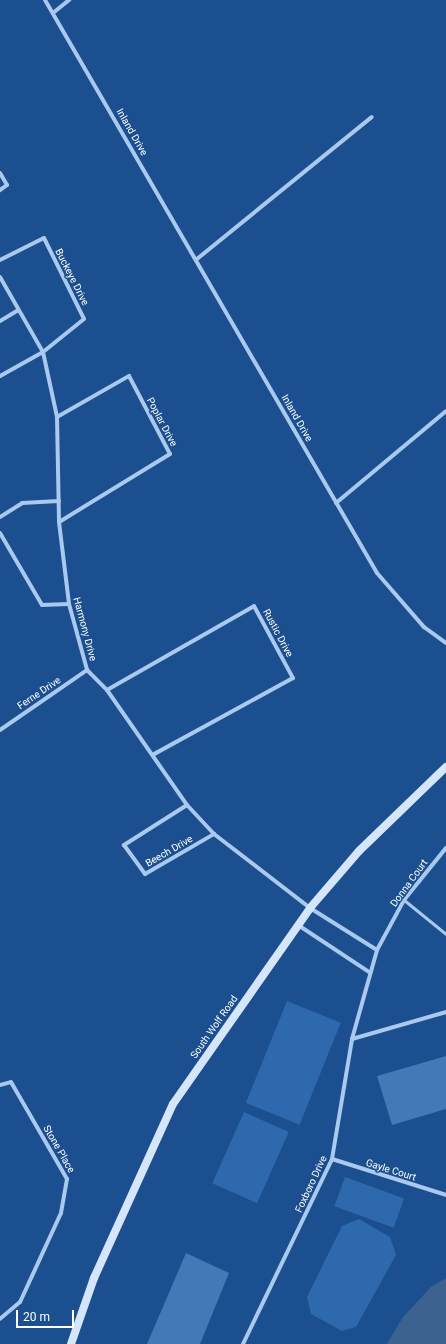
<!DOCTYPE html>
<style>
body{margin:0}
#map{position:relative;width:446px;height:1344px;overflow:hidden;background:#1b4f8f;font-family:Roboto,sans-serif}
div>[style]{position:absolute}
.green>*{inset:0;background:#2e69ad;transform-origin:0 0}
.water>*{inset:0;background:#3c6290}
.building>*{inset:0;background:#4478b7}
.service>*{height:3px;margin:-1.5px;padding:0 1.5px;transform-origin:1.5px;border-radius:1.5px;background:#a9c9ee}
.minor>*{height:4px;margin:-2px;padding:0 2px;transform-origin:2px;border-radius:2px;background:#a9c9ee}
.secondary>*{height:8px;margin:-4px;padding:0 4px;transform-origin:4px;border-radius:4px;background:#d6e6fa}
span{translate:-50% -50%;white-space:nowrap;text-align:center;line-height:1.15;-webkit-text-stroke:3px #1b4f8f;paint-order:stroke}
.street-label{font-size:10px;color:#fff}
.scale{position:absolute;left:16px;top:1310px;width:58px;height:18px;box-sizing:border-box;border:2px solid #fff;border-top:0;padding-left:5px;font-size:12px;line-height:14px;white-space:nowrap;color:#fff;-webkit-text-stroke:3px #1b4f8f;paint-order:stroke}
</style>
<div id="map">
<div class="green">
<i style="left:287px;top:1001px;width:58px;height:110px;rotate:22deg"></i>
<i style="left:244px;top:1112px;width:49px;height:78px;rotate:24deg"></i>
<i style="left:345px;top:1177px;width:63px;height:31px;rotate:20deg"></i>
<i style="clip-path:polygon(359px 1219px,390px 1237px,396px 1255px,356px 1327px,342px 1331px,311px 1314px,307px 1297px,342px 1226px)"></i>
</div>
<div class="water">
<i style="clip-path:polygon(446px 1278px,446px 1344px,387px 1344px,403px 1317px,431px 1287px)"></i>
</div>
<div class="building">
<i style="clip-path:polygon(446px 1056px,446px 1109px,392px 1125px,377px 1076px)"></i>
<i style="clip-path:polygon(186px 1253px,229px 1273px,200px 1344px,147px 1344px)"></i>
</div>
<div class="service">
<i style="left:404px;top:900px;width:54px;rotate:39deg"></i>
</div>
<div class="minor">
<i style="left:45px;top:0;width:662px;rotate:59.91deg"></i>
<i style="left:377px;top:573px;width:72px;rotate:49deg"></i>
<i style="left:424px;top:627px;width:27px;rotate:36deg"></i>
<i style="left:53px;top:13px;width:21px;rotate:-39deg"></i>
<i style="left:0;top:173px;width:14px;rotate:60deg"></i>
<i style="left:7px;top:185px;width:9px;rotate:144deg"></i>
<i style="left:197px;top:259px;width:225px;rotate:-39.1deg"></i>
<i style="left:0;top:260px;width:49px;rotate:-26.6deg"></i>
<i style="left:44px;top:238px;width:90px;rotate:63.7deg"></i>
<i style="left:84px;top:319px;width:53px;rotate:141.2deg"></i>
<i style="left:43px;top:352px;width:49px;rotate:150.8deg"></i>
<i style="left:0;top:277px;width:86px;rotate:60.2deg"></i>
<i style="left:43px;top:352px;width:66px;rotate:77.8deg"></i>
<i style="left:57px;top:417px;width:105px;rotate:88.9deg"></i>
<i style="left:59px;top:522px;width:83px;rotate:83deg"></i>
<i style="left:69px;top:604px;width:68px;rotate:74.7deg"></i>
<i style="left:87px;top:670px;width:28px;rotate:45deg"></i>
<i style="left:107px;top:690px;width:140px;rotate:55.2deg"></i>
<i style="left:187px;top:805px;width:40px;rotate:47deg"></i>
<i style="left:214px;top:834px;width:121px;rotate:37.6deg"></i>
<i style="left:310px;top:908px;width:79px;rotate:32.1deg"></i>
<i style="left:0;top:321px;width:21px;rotate:-31deg"></i>
<i style="left:57px;top:417px;width:83px;rotate:-29.7deg"></i>
<i style="left:129px;top:376px;width:88px;rotate:62.3deg"></i>
<i style="left:170px;top:454px;width:130px;rotate:148.5deg"></i>
<i style="left:336px;top:503px;width:143px;rotate:-39.9deg"></i>
<i style="left:0;top:517px;width:26px;rotate:-32deg"></i>
<i style="left:22px;top:503px;width:37px;rotate:-3deg"></i>
<i style="left:0;top:533px;width:83px;rotate:59.7deg"></i>
<i style="left:42px;top:605px;width:27px;rotate:-2deg"></i>
<i style="left:107px;top:690px;width:169px;rotate:-29.7deg"></i>
<i style="left:254px;top:606px;width:82px;rotate:61.6deg"></i>
<i style="left:293px;top:678px;width:158px;rotate:151.3deg"></i>
<i style="left:0;top:730px;width:106px;rotate:-34.6deg"></i>
<i style="left:187px;top:805px;width:75px;rotate:147.6deg"></i>
<i style="left:124px;top:845px;width:36px;rotate:54deg"></i>
<i style="left:145px;top:874px;width:80px;rotate:-30.1deg"></i>
<i style="left:298px;top:925px;width:85px;rotate:33.5deg"></i>
<i style="left:352px;top:1039px;width:98px;rotate:-16deg"></i>
<i style="left:0;top:1085px;width:11px;rotate:-15deg"></i>
<i style="left:11px;top:1082px;width:112px;rotate:60deg"></i>
<i style="left:67px;top:1179px;width:35px;rotate:100deg"></i>
<i style="left:61px;top:1213px;width:98px;rotate:114.7deg"></i>
<i style="left:20px;top:1302px;width:26px;rotate:140deg"></i>
<i style="left:332px;top:1159px;width:120px;rotate:17.5deg"></i>
<i style="left:243px;top:1344px;width:205px;rotate:-64.3deg"></i>
<i style="left:332px;top:1159px;width:122px;rotate:-80.5deg"></i>
<i style="left:352px;top:1039px;width:92px;rotate:-74.3deg"></i>
<i style="left:377px;top:950px;width:57px;rotate:-61.6deg"></i>
<i style="left:404px;top:900px;width:67px;rotate:-51.1deg"></i>
</div>
<div class="secondary">
<i style="left:71px;top:1344px;width:70px;rotate:-70.8deg"></i>
<i style="left:94px;top:1278px;width:191px;rotate:-65.6deg"></i>
<i style="left:173px;top:1104px;width:239px;rotate:-55deg"></i>
<i style="left:310px;top:908px;width:75px;rotate:-49.3deg"></i>
<i style="left:359px;top:851px;width:121px;rotate:-44deg"></i>
</div>
<div class="street-label">
<span style="left:132px;top:132px;rotate:60deg">Inland Drive</span>
<span style="left:72px;top:277px;rotate:63deg">Buckeye Drive</span>
<span style="left:297px;top:418px;rotate:60deg">Inland Drive</span>
<span style="left:162px;top:422px;rotate:62deg">Poplar Drive</span>
<span style="left:85px;top:629px;rotate:75deg">Harmony Drive</span>
<span style="left:278px;top:633px;rotate:62deg">Rustic Drive</span>
<span style="left:39px;top:693px;rotate:-34deg">Ferne Drive</span>
<span style="left:169px;top:851px;rotate:-30deg">Beech Drive</span>
<span style="left:409px;top:883px;rotate:-54deg">Donna Court</span>
<span style="left:214px;top:1027px;rotate:-55deg">South Wolf Road</span>
<span style="left:59px;top:1149px;rotate:60deg">Stone Place</span>
<span style="left:391px;top:1170px;rotate:17deg">Gayle Court</span>
<span style="left:311px;top:1184px;rotate:-65deg">Foxboro Drive</span>
</div>
<div class="scale">20 m</div>
</div>
